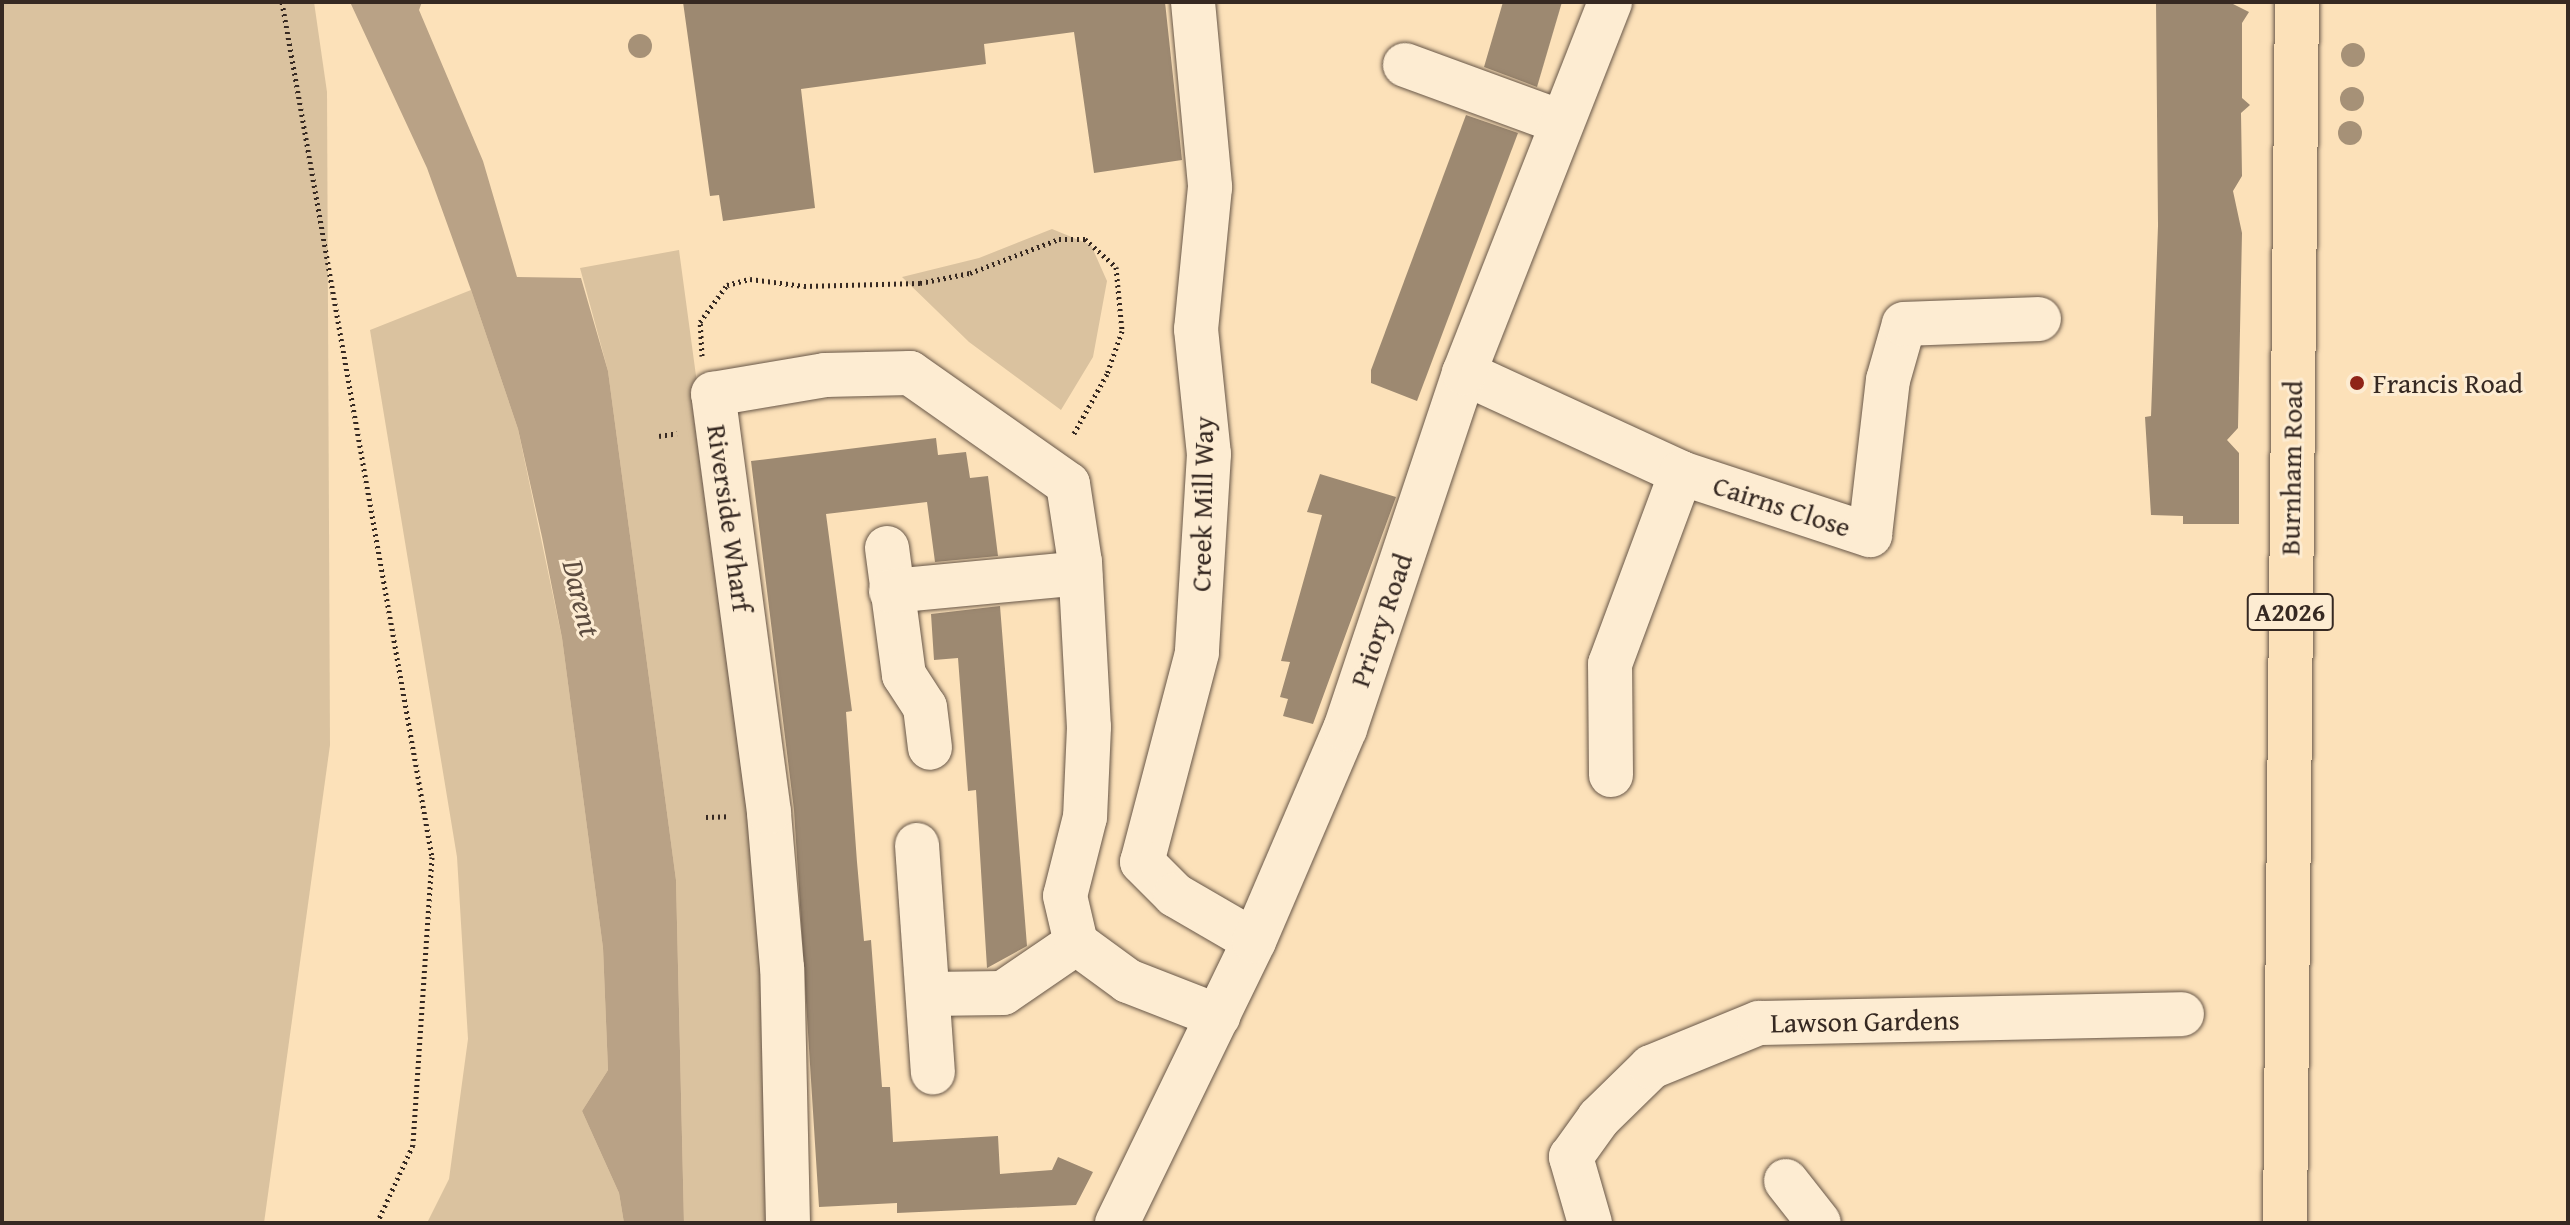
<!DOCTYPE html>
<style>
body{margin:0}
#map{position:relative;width:2570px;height:1225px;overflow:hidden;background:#fce1b9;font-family:"Gentium Book Plus",serif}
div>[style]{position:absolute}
.green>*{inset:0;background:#dac29f}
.water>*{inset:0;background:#b9a286}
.building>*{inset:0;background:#9d8971}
.path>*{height:5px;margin-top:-2.5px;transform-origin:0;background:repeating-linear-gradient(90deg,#362922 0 2px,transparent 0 6px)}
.roads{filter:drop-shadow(0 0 2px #685748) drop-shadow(0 0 2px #685748)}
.minor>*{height:44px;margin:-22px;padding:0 22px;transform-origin:22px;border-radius:22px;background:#fdecd2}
.major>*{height:44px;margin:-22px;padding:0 22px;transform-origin:22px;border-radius:22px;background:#fce1b9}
.trees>*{width:24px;height:24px;margin:-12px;border-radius:50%;background:#a69177}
.dots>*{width:22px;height:22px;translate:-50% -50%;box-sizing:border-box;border:4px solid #fdecd2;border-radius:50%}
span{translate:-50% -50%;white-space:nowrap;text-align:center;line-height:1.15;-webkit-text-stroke:6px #fdecd2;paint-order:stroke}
.shield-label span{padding:2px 6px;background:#fdecd2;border:2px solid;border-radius:6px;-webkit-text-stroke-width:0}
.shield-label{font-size:26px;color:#362922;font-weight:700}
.poi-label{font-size:28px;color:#362922}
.left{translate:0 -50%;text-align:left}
.street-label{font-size:28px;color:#362922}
.water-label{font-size:30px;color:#5d4d40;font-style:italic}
.frame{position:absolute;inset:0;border:4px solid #362922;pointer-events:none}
</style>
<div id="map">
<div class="green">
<i style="clip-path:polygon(2px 2px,314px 2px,327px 92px,330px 745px,264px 1223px,2px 1223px)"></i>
<i style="clip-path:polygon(1052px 229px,1091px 245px,1107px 281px,1093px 357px,1061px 410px,969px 342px,902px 277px,979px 258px)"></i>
<i style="clip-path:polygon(679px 250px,754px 805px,775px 1223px,684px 1223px,676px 880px,608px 371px,580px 268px)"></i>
<i style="clip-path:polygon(471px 290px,518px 429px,562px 638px,603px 948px,608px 1070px,582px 1111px,619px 1193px,624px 1223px,427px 1223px,449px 1179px,468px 1039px,457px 857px,370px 330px)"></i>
</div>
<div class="water">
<i style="clip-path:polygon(350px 2px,422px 2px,419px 10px,483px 161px,517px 277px,581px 278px,608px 371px,676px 880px,684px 1223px,624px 1223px,619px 1193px,582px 1111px,608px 1070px,603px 948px,562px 638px,542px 537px,518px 429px,471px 290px,427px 168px)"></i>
</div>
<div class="building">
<i style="clip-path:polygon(683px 2px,1165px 2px,1182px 160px,1094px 173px,1074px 32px,984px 44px,986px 64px,801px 89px,815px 208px,723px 221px,719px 195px,710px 196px)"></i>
<i style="clip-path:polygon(1503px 2px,1562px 2px,1537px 87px,1484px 67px)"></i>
<i style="clip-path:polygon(2156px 2px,2229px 2px,2249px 12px,2242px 23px,2242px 98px,2250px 105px,2241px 113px,2242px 176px,2233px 191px,2242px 233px,2238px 428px,2227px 440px,2239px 453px,2239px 524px,2183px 524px,2183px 516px,2151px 515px,2145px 417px,2151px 416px,2158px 226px)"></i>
<i style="clip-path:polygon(1466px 115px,1518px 133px,1417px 401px,1371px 383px,1371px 370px)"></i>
<i style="clip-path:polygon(936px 438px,938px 455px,966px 452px,970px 478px,988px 476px,998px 556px,935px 562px,927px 502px,826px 514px,852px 711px,846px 712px,857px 862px,864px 941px,871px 940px,882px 1087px,890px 1087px,893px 1142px,998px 1136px,1000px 1174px,1052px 1170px,1058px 1157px,1093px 1172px,1076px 1205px,897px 1213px,897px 1203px,819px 1207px,794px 810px,751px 461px)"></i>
<i style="clip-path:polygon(1320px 474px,1396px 497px,1313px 724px,1283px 716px,1288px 699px,1280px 697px,1290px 662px,1281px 661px,1322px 515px,1307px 512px)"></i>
<i style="clip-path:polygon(1000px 606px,1027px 946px,987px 968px,976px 790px,968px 791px,958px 658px,934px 660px,931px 614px)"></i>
</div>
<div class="path">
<i style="left:282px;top:2px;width:868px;rotate:80.05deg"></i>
<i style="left:432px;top:857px;width:289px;rotate:93.8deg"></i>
<i style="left:413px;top:1145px;width:86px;rotate:114.8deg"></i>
<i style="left:702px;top:356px;width:34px;rotate:-93deg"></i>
<i style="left:700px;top:322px;width:46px;rotate:-53.9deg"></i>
<i style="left:727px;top:285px;width:24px;rotate:-15deg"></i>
<i style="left:750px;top:279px;width:54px;rotate:7.4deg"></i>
<i style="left:804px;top:286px;width:116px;rotate:-1.5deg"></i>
<i style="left:920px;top:283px;width:51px;rotate:-11.3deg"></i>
<i style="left:970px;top:273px;width:95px;rotate:-20.9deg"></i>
<i style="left:1059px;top:239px;width:26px"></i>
<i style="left:1085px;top:239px;width:42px;rotate:42.1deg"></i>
<i style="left:1116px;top:267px;width:64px;rotate:84.6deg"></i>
<i style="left:1122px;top:331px;width:46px;rotate:109.2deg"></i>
<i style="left:1107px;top:374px;width:70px;rotate:119.1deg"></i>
<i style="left:659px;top:436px;width:18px;rotate:-9deg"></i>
<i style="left:706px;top:817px;width:23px;rotate:-2deg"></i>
</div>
<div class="roads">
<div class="minor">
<i style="left:1193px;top:2px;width:186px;rotate:84.7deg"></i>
<i style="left:1210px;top:187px;width:143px;rotate:95.6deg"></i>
<i style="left:1196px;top:329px;width:126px;rotate:84.1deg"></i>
<i style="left:1209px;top:454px;width:199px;rotate:93.5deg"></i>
<i style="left:1197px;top:653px;width:216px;rotate:104.7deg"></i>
<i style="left:1142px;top:862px;width:47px;rotate:45deg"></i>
<i style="left:1175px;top:895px;width:91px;rotate:30.2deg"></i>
<i style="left:1405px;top:65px;width:166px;rotate:20.1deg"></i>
<i style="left:1464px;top:373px;width:239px;rotate:24.7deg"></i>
<i style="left:1681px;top:473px;width:199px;rotate:18.2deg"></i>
<i style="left:1870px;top:535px;width:156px;rotate:-83.4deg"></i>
<i style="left:1888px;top:380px;width:58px;rotate:-74.1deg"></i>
<i style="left:1904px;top:324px;width:135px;rotate:-2.1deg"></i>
<i style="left:887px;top:548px;width:128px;rotate:82.4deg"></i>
<i style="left:904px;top:675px;width:38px;rotate:57deg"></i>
<i style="left:925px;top:707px;width:41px;rotate:83deg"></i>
<i style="left:891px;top:591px;width:190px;rotate:-5.4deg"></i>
<i style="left:1611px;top:775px;width:111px;rotate:-90.5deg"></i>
<i style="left:1610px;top:664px;width:204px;rotate:-69.6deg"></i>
<i style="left:917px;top:845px;width:228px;rotate:86deg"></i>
<i style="left:928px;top:994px;width:75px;rotate:-0.8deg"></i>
<i style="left:1003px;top:993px;width:88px;rotate:-34.4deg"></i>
<i style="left:1786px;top:1181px;width:53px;rotate:51.8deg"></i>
<i style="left:788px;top:1223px;width:255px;rotate:-91.3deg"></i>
<i style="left:782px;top:968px;width:157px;rotate:-94.8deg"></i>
<i style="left:769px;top:812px;width:422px;rotate:-97.6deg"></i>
<i style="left:713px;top:394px;width:114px;rotate:-9.6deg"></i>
<i style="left:825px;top:375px;width:85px;rotate:-1.3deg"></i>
<i style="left:910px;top:373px;width:193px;rotate:35.1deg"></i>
<i style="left:1068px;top:484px;width:79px;rotate:81.3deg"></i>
<i style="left:1080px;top:562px;width:165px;rotate:86.9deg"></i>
<i style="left:1089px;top:727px;width:90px;rotate:92.5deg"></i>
<i style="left:1085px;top:817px;width:81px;rotate:104.2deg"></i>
<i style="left:1065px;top:896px;width:48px;rotate:76.8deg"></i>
<i style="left:1076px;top:943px;width:64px;rotate:36.2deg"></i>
<i style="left:1128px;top:981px;width:97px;rotate:21.3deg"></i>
<i style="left:1117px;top:1223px;width:314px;rotate:-64.1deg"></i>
<i style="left:1254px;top:941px;width:231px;rotate:-66.8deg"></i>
<i style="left:1345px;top:729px;width:375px;rotate:-71.5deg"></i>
<i style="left:1464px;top:373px;width:399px;rotate:-68.5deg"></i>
<i style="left:1590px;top:1223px;width:69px;rotate:-106.1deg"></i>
<i style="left:1571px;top:1157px;width:48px;rotate:-54.3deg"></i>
<i style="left:1599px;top:1118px;width:73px;rotate:-44.4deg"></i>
<i style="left:1651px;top:1067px;width:117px;rotate:-22.2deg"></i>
<i style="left:1759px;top:1023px;width:423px;rotate:-1.2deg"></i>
</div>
<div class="major">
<i style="left:2285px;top:1223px;width:1221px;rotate:-89.44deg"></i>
</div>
</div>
<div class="trees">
<i style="left:640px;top:46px"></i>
<i style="left:2353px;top:55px"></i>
<i style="left:2352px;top:99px"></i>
<i style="left:2350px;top:133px"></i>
</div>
<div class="dots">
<i style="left:2357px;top:383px;background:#8f2418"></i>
</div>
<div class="shield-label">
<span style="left:2290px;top:612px">A2026</span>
</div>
<div class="poi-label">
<span class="left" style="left:2373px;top:383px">Francis Road</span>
</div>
<div class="street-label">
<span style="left:2291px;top:468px;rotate:-89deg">Burnham Road</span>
<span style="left:1202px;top:504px;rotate:-89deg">Creek Mill Way</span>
<span style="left:1782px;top:506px;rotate:18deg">Cairns Close</span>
<span style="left:730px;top:518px;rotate:82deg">Riverside Wharf</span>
<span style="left:1381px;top:620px;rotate:-71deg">Priory Road</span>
<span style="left:1865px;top:1021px;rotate:-1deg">Lawson Gardens</span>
</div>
<div class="water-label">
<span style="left:582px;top:598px;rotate:76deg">Darent</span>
</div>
<div class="frame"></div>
</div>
